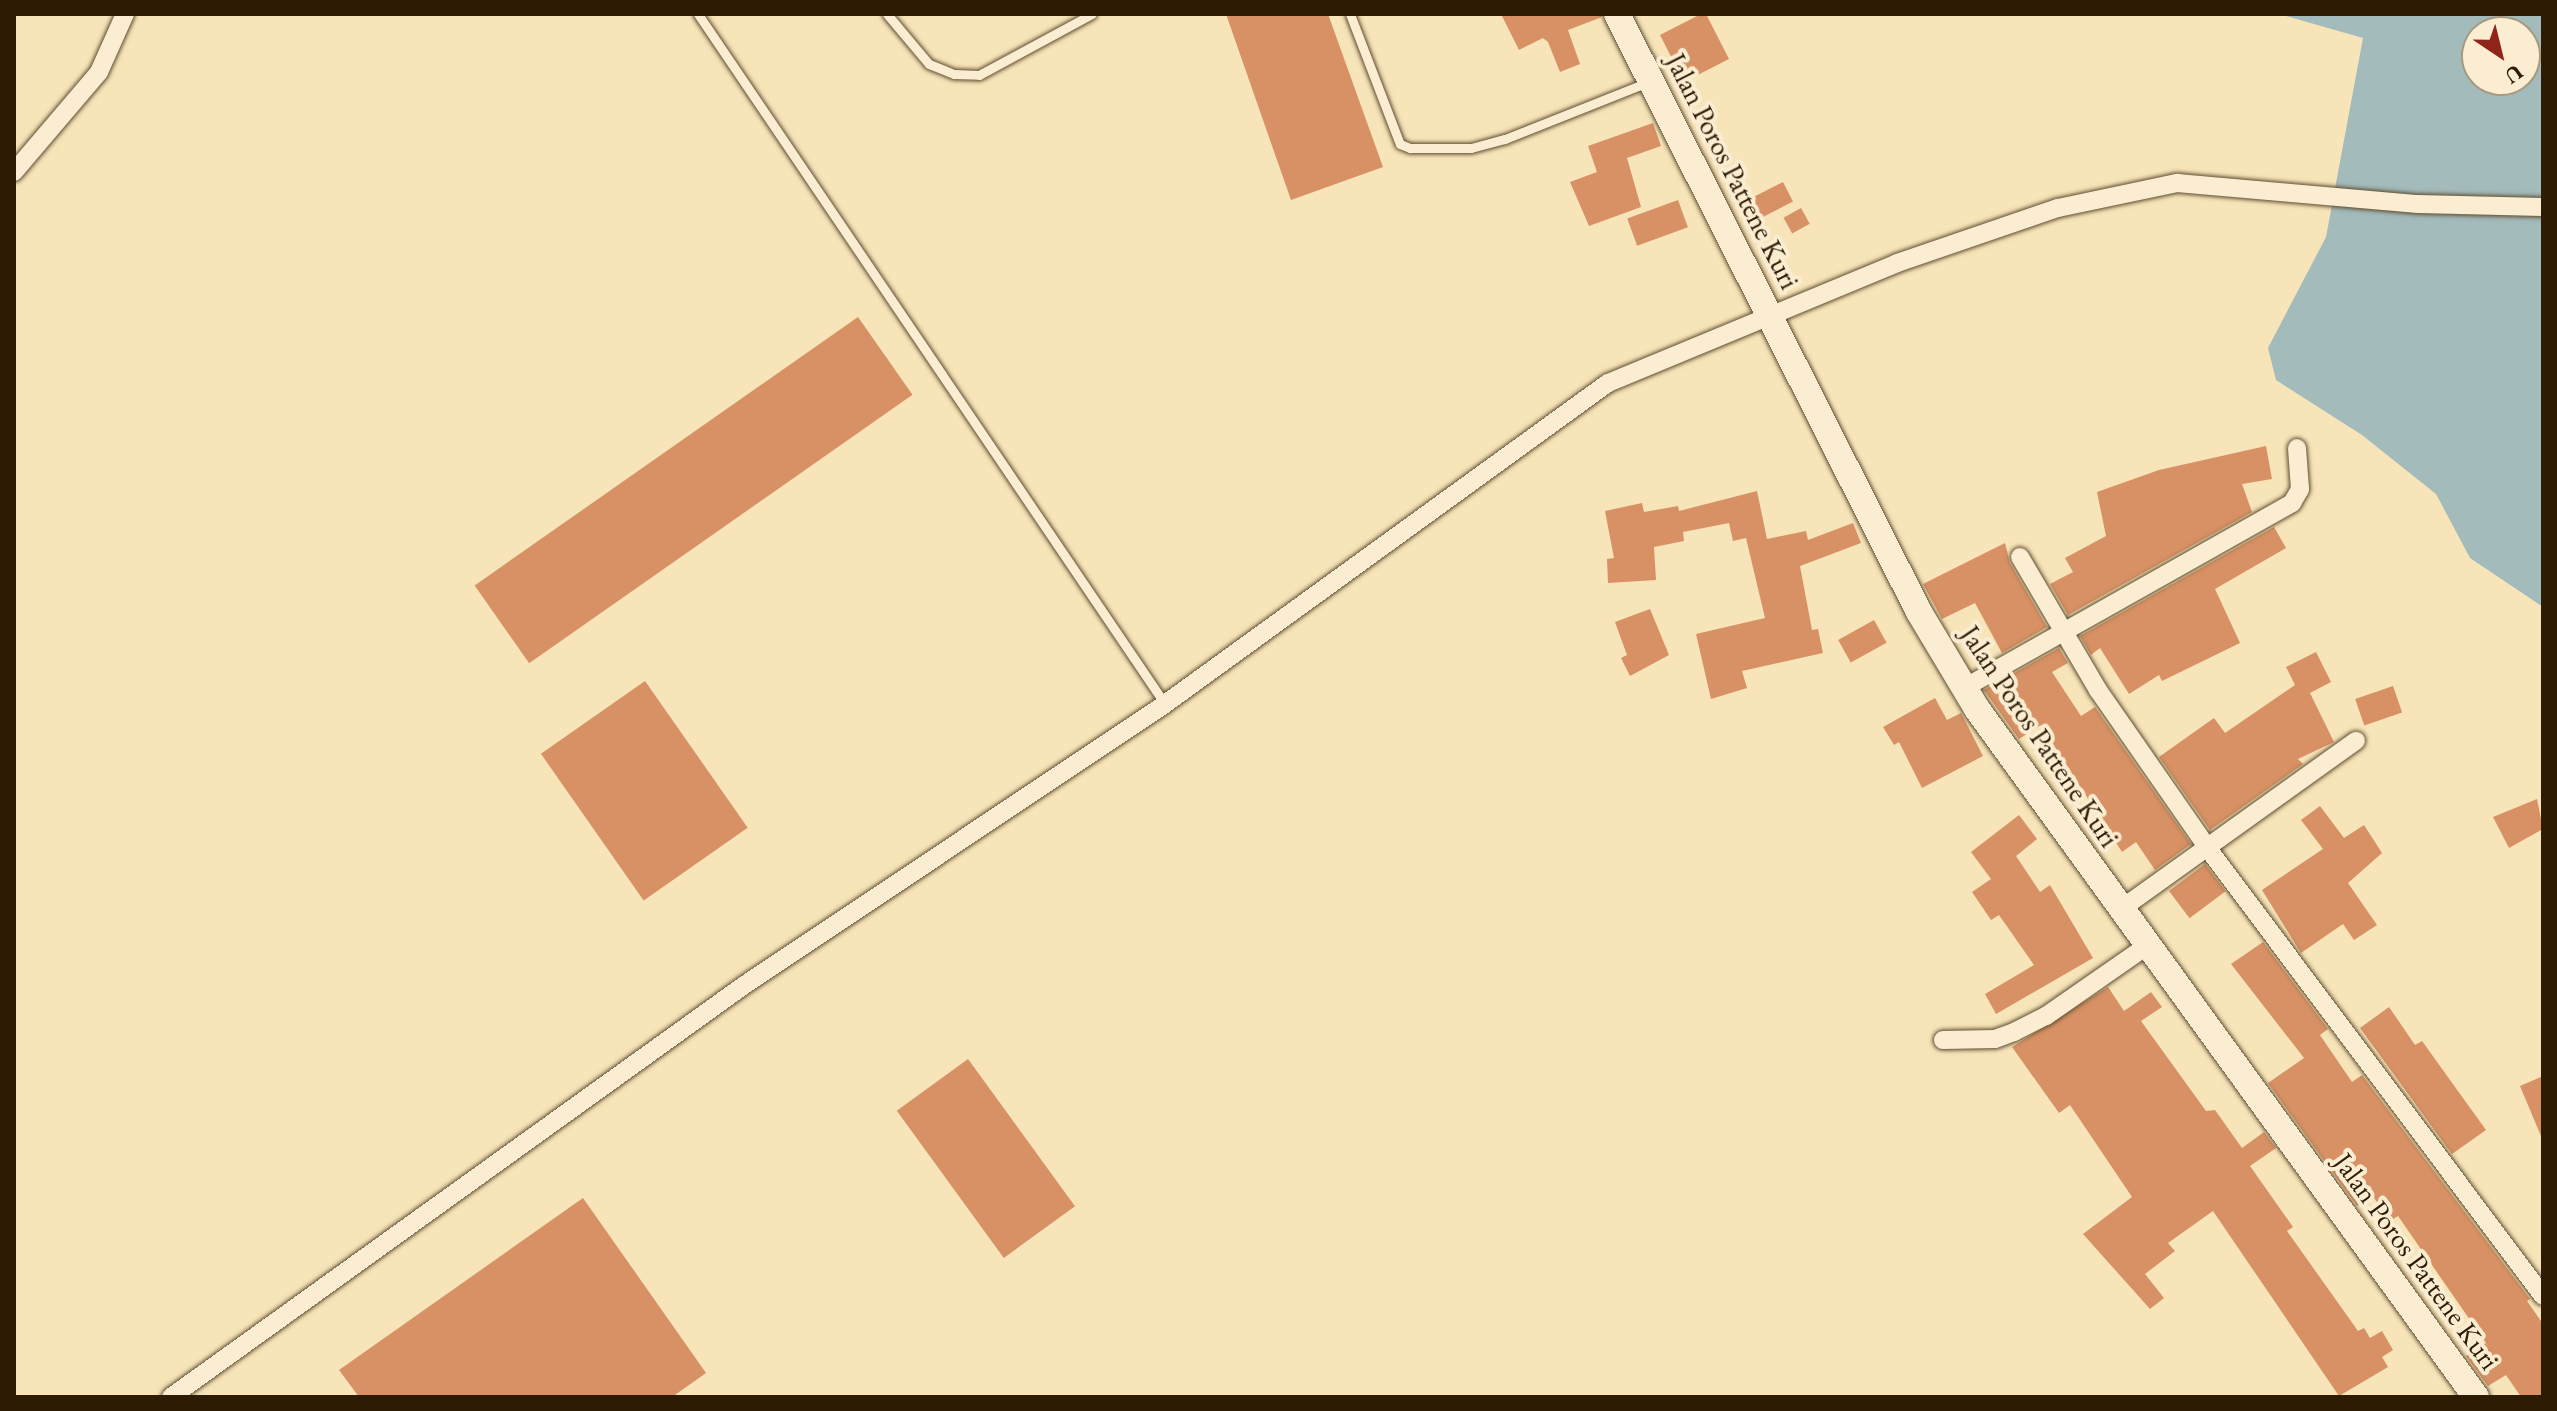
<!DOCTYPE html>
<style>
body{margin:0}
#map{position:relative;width:2557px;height:1411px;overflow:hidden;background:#f7e4b9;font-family:"EB Garamond",serif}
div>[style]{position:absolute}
.water>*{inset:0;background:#a3bbbb}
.building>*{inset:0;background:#d79164;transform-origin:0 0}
.roads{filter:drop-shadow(0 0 2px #604d30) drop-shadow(0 0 2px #604d30)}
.lane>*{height:9px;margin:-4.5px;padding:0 4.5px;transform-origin:4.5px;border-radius:4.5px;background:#faedd2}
.street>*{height:18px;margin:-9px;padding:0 9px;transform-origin:9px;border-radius:9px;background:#faedd2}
.secondary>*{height:26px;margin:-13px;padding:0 13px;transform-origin:13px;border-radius:13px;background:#faedd2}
span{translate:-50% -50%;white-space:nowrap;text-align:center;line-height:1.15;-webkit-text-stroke:8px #faedd2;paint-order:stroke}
.street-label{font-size:28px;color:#2d1b03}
.frame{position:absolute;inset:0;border:16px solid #2d1b03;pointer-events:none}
.north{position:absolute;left:2461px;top:16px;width:80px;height:80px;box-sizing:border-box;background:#faedd2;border:2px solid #a8997f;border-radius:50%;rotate:145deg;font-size:22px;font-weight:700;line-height:32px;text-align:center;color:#2d1b03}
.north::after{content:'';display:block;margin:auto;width:28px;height:36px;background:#8f2418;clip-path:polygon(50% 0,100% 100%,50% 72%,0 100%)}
</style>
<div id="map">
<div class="water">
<i style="clip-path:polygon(evenodd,2279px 14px,2543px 14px,2543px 607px,2470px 558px,2436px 494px,2362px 435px,2276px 380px,2268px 348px,2326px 237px,2363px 38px,2279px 14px,2477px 32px,2525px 32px,2525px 80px,2477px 80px,2477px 32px)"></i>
</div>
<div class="building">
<i style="clip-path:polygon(1226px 14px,1328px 14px,1383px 167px,1291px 200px)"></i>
<i style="clip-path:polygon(1501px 14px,1601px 14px,1602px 17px,1568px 30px,1580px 64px,1560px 72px,1548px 42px,1543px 38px,1519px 50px)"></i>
<i style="clip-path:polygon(1701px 14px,1706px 14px,1729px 59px,1684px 82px,1660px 35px)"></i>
<i style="clip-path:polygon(1653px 123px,1661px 146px,1627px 158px,1641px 207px,1589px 226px,1570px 182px,1597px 172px,1588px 146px)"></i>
<i style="left:1783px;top:182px;width:22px;height:37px;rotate:63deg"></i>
<i style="left:1678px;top:200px;width:29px;height:54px;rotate:70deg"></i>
<i style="left:1801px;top:208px;width:18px;height:20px;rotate:61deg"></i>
<i style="left:858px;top:317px;width:95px;height:468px;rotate:55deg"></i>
<i style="clip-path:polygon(2266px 446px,2272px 479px,2242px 484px,2252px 512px,2068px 615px,2050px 584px,2073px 572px,2065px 558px,2106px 536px,2097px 492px,2159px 470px)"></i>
<i style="clip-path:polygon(1757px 491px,1767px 539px,1806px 531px,1808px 540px,1853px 523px,1861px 543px,1800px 566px,1812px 630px,1818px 629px,1823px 653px,1742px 671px,1747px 688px,1711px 699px,1696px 634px,1765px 618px,1746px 538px,1733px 541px,1729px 523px,1683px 532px,1684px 541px,1654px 547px,1656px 580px,1608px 583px,1607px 559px,1614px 558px,1605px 511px,1642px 503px,1644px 512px,1678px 506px,1679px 511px)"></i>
<i style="clip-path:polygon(2274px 527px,2286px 548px,2215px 589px,2240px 643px,2162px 681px,2159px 675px,2129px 694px,2100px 648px,2091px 655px,2080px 636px)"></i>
<i style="clip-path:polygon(2005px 543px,2010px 563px,2047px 627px,2002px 653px,1975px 603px,1942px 619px,1923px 584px)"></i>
<i style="clip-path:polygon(1650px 609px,1669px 655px,1630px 676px,1621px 658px,1627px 655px,1615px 622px)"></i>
<i style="left:1874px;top:620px;width:26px;height:41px;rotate:61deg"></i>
<i style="clip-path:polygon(2059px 648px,2068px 663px,2052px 672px,2081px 716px,2095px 707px,2191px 844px,2155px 870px,2136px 842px,2122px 852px,2041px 725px,2019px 739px,1984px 690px)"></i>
<i style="clip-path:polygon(2316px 652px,2331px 682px,2310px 693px,2334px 742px,2298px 759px,2303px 764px,2210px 830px,2159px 757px,2214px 718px,2225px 733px,2295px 685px,2286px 667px)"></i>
<i style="left:645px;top:681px;width:179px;height:127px;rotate:55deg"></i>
<i style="left:2393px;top:686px;width:28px;height:40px;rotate:71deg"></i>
<i style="clip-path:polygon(1935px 698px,1947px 720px,1961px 713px,1983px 756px,1922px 788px,1899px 742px,1894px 745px,1883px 727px)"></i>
<i style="clip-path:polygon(2537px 799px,2543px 829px,2509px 848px,2493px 817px)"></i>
<i style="clip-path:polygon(2320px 806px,2344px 838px,2364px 825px,2382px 853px,2348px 883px,2377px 925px,2354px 940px,2343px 924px,2301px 953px,2262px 890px,2323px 849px,2301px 820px)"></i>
<i style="clip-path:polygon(2019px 815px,2037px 839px,2016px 856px,2040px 892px,2050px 885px,2093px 958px,1996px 1014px,1985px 994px,2034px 965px,1999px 915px,1991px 920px,1972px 892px,1991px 879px,1971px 852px)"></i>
<i style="left:2205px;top:864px;width:34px;height:45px;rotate:53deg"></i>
<i style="clip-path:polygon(2263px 942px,2328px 1029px,2320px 1035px,2352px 1082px,2362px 1075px,2530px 1299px,2527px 1301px,2543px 1324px,2543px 1397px,2521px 1397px,2506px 1375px,2488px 1386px,2466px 1356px,2486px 1343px,2398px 1216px,2390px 1221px,2372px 1195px,2357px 1206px,2268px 1083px,2304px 1058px,2231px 964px)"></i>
<i style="clip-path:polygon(2108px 987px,2124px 1011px,2151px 992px,2162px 1007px,2141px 1021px,2206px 1111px,2215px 1110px,2242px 1148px,2264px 1132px,2276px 1148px,2250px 1166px,2293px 1227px,2287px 1231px,2358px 1331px,2364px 1328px,2370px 1338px,2382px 1331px,2393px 1350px,2382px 1357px,2388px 1367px,2339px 1396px,2213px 1211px,2168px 1243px,2175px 1251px,2145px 1274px,2164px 1298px,2150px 1309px,2083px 1234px,2132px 1197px,2070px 1105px,2059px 1113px,2012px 1047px)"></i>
<i style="clip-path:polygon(2389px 1007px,2415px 1045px,2422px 1041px,2486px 1130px,2452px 1154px,2360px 1028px)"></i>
<i style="left:968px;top:1059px;width:182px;height:88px;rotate:54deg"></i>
<i style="clip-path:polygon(2543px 1076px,2543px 1141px,2520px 1086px)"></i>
<i style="clip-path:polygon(583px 1198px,706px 1373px,672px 1397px,359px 1397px,339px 1370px)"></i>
</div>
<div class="roads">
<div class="lane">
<i style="left:698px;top:14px;width:833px;rotate:55.91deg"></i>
<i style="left:887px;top:14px;width:65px;rotate:50deg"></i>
<i style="left:929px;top:64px;width:27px;rotate:22deg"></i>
<i style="left:954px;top:74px;width:25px;rotate:2deg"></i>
<i style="left:979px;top:75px;width:128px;rotate:-28.4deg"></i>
<i style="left:1350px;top:14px;width:139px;rotate:69deg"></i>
<i style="left:1400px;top:144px;width:11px;rotate:22deg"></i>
<i style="left:1410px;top:148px;width:61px"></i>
<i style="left:1471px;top:148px;width:35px;rotate:-15deg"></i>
<i style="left:1505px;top:139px;width:154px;rotate:-21.7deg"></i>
</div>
<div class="street">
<i style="left:14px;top:172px;width:131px;rotate:-49.6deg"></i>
<i style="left:99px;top:72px;width:64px;rotate:-65.9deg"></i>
<i style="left:2020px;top:557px;width:154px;rotate:59.6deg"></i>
<i style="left:2098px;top:690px;width:195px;rotate:55.2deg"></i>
<i style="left:2209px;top:850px;width:557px;rotate:53.17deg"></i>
<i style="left:1964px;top:688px;width:377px;rotate:-29.4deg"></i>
<i style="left:2292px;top:503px;width:16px;rotate:-60deg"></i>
<i style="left:2300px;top:489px;width:41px;rotate:-94.2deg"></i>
<i style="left:2121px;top:909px;width:289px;rotate:-35.6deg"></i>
<i style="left:1943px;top:1040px;width:52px;rotate:-1.1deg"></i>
<i style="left:1995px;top:1039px;width:20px;rotate:-20deg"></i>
<i style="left:2014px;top:1032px;width:36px;rotate:-27deg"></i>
<i style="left:2046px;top:1016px;width:124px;rotate:-34.8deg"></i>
<i style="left:171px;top:1397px;width:704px;rotate:-35.7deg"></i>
<i style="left:743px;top:986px;width:508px;rotate:-33.75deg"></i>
<i style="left:1165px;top:704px;width:547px;rotate:-35.93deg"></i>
<i style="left:1608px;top:383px;width:313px;rotate:-22.5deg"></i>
<i style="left:1897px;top:263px;width:170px;rotate:-18.9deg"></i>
<i style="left:2058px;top:208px;width:122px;rotate:-11.9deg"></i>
<i style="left:2177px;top:183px;width:242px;rotate:5deg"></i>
<i style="left:2418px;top:204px;width:125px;rotate:1.4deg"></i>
</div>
<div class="secondary">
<i style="left:1617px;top:14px;width:670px;rotate:63.21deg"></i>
<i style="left:1919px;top:612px;width:113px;rotate:59.1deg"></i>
<i style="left:1977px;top:709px;width:850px;rotate:54.05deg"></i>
</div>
</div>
<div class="street-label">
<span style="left:1733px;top:171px;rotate:63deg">Jalan Poros Pattene Kuri</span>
<span style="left:2040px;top:736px;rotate:56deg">Jalan Poros Pattene Kuri</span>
<span style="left:2417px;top:1261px;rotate:54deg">Jalan Poros Pattene Kuri</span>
</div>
<div class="frame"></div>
<div class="north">U</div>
</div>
